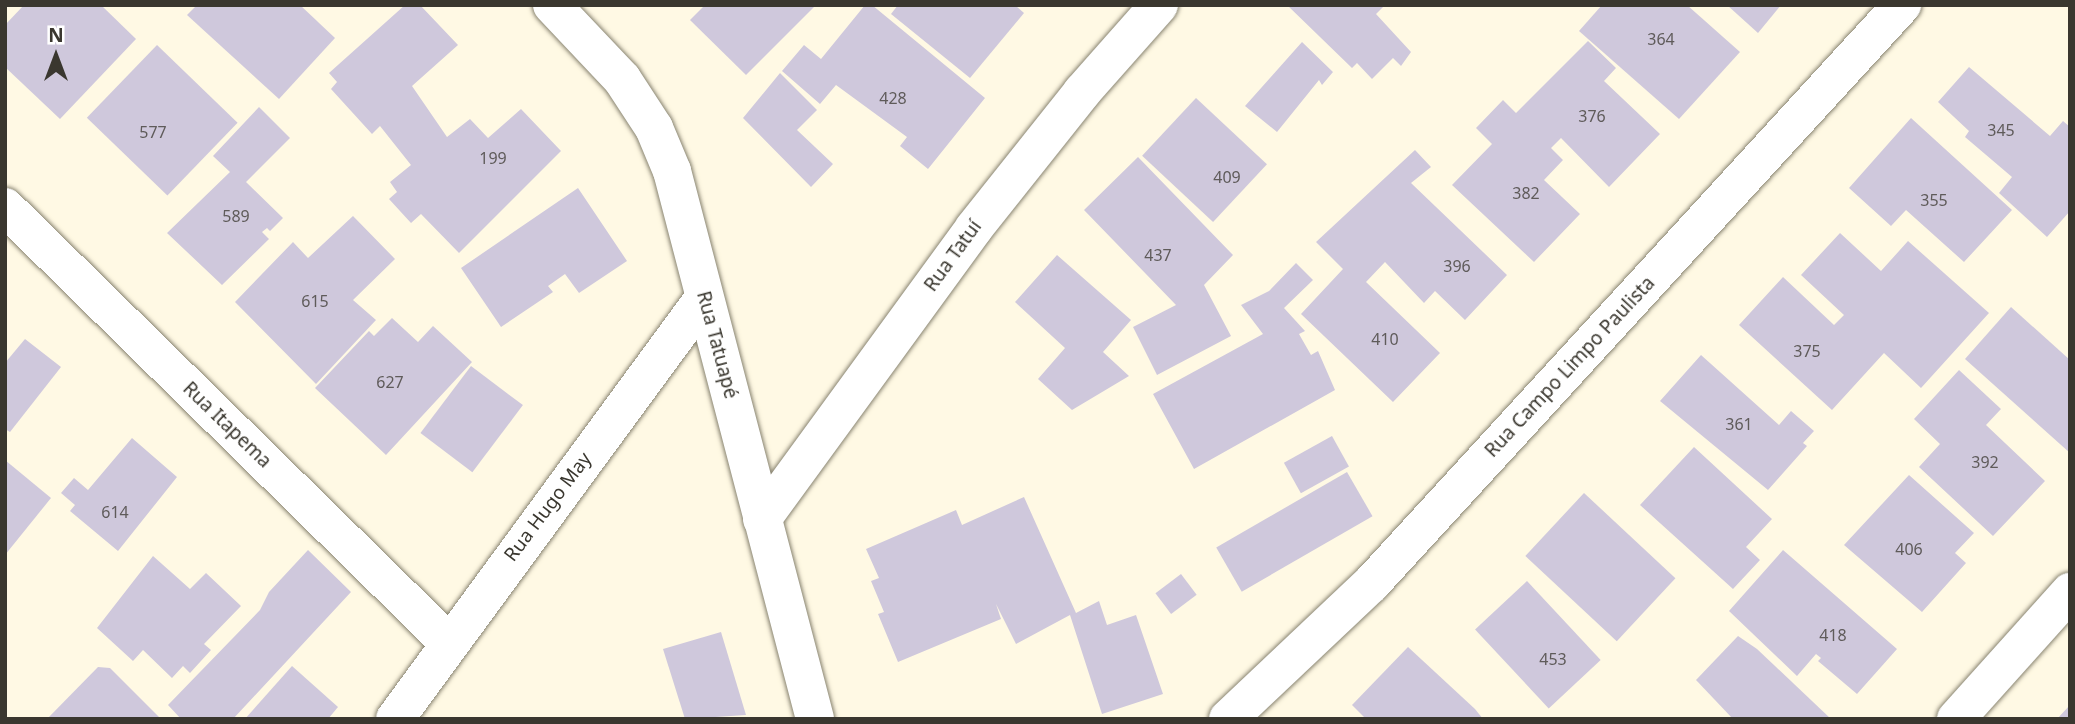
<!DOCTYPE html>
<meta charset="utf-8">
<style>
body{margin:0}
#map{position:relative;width:2075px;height:724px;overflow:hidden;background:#fff9e4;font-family:"Noto Sans",sans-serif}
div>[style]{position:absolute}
.building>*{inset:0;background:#cfc8dc;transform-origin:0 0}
.roads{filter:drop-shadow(0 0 2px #898471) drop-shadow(0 0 2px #898471)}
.minor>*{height:38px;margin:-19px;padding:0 19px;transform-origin:19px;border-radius:19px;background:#fff}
span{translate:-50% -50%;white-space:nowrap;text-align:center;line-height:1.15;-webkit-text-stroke:7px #fff;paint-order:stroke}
.number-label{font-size:16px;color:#5f5b5a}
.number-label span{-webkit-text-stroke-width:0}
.street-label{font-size:19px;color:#3a372f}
.frame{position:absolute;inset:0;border:7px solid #3a372f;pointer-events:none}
.north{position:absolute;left:21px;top:21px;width:70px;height:70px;-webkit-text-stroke:5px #fff;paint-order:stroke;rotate:0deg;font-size:19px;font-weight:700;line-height:28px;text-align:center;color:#3a372f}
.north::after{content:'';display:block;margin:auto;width:24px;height:32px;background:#3a372f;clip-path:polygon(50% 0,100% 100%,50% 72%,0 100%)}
</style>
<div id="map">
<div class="building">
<i style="clip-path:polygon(24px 5px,101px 5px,136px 39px,60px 119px,5px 67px,5px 25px)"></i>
<i style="clip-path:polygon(197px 5px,300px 5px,335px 38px,279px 99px,187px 15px)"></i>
<i style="clip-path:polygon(405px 5px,420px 5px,458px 45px,412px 86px,447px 137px,470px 119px,488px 138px,521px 109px,561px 151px,459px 253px,421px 214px,411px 223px,389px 199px,397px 192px,390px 182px,411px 165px,380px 126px,372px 134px,331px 89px,337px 82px,329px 73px)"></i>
<i style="clip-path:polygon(705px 5px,816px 5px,746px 75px,690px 20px)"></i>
<i style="clip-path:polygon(865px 5px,872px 5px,985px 98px,928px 169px,900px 146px,907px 137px,836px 85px,820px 104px,782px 71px,804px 45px,821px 59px)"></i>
<i style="clip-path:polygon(898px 5px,1015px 5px,1024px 13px,970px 78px,891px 14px)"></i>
<i style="clip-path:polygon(1287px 5px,1385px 5px,1376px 14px,1411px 52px,1401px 66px,1393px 58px,1372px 79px,1357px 63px,1352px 68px)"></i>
<i style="clip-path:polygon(1602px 5px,1687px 5px,1740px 52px,1679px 119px,1579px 31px)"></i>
<i style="clip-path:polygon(1727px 5px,1781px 5px,1758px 33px)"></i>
<i style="clip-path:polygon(1588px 41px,1616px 68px,1604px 81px,1660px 134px,1609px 187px,1561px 138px,1551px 148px,1563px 160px,1544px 180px,1580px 214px,1534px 262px,1452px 185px,1492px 144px,1476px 128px,1503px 100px,1516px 113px)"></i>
<i style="clip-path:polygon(1302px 42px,1333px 72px,1322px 85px,1319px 80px,1277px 132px,1245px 106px)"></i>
<i style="left:157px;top:45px;width:112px;height:101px;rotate:44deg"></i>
<i style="clip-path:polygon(1969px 67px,2050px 136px,2063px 121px,2070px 127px,2070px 211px,2047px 237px,1999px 193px,2012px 177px,1965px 137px,1969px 131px,1938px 102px)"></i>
<i style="clip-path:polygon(780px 73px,817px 110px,797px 130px,833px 164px,811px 187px,743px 118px)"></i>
<i style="left:1196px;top:98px;width:97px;height:79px;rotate:43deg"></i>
<i style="clip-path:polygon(259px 107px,290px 138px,246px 182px,283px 218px,270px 231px,267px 228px,262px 232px,269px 239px,222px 285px,167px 233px,230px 172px,213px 156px)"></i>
<i style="clip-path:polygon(1911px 118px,2012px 210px,1964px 262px,1906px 210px,1891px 226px,1849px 188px)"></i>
<i style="clip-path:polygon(1415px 150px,1431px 167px,1411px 183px,1507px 275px,1465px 320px,1435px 291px,1424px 303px,1385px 262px,1366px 282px,1440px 353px,1393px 402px,1301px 314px,1343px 269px,1316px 242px)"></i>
<i style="clip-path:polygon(1138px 157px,1233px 255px,1204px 285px,1231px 336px,1157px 375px,1133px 327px,1176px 305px,1084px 210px)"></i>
<i style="clip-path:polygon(578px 188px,627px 261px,579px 293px,565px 274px,548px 286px,553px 292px,501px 327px,461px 268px)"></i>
<i style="clip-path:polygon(353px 216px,395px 259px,353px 300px,376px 320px,316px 384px,235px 302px,293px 242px,308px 258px)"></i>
<i style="clip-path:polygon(1840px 233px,1881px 271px,1908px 241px,1989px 313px,1921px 388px,1884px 353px,1832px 410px,1739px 325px,1783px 277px,1834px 325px,1844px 315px,1801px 275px)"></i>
<i style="clip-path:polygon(1057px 255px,1131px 320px,1103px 352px,1129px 376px,1072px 410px,1038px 379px,1065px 348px,1015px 302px)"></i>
<i style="clip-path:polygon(1296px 263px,1313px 280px,1284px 308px,1305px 331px,1299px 334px,1311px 355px,1318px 351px,1335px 390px,1194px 469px,1153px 394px,1263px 334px,1241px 305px,1269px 291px)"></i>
<i style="clip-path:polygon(2011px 307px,2070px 360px,2070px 453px,1965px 359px)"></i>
<i style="clip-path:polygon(392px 318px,418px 342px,433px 326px,472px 362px,386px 455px,315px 388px,369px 331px,374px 336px)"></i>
<i style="clip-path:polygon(25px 339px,61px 367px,10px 432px,5px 429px,5px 363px)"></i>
<i style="clip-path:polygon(1701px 355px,1779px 425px,1791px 411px,1814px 431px,1803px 443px,1807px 446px,1768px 490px,1660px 401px)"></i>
<i style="left:471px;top:366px;width:65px;height:84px;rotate:37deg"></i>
<i style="clip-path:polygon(1959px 370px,2001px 409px,1986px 425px,2045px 481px,1993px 536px,1919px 467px,1940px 444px,1914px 419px)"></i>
<i style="left:1332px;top:436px;width:35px;height:55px;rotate:61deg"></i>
<i style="clip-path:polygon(132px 438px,177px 477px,118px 551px,70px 511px,75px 505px,61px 493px,74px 478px,88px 490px)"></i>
<i style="clip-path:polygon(1694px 447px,1772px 519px,1746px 547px,1760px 560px,1733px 589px,1640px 505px)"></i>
<i style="clip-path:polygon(5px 460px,51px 498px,5px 555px)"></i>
<i style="left:1347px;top:472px;width:51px;height:151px;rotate:60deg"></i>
<i style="clip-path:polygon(1909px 475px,1974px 533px,1955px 553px,1966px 563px,1922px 612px,1844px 545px)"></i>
<i style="left:1584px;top:493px;width:125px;height:86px;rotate:43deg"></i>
<i style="clip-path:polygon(1024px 497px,1076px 613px,1099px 601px,1107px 625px,1136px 615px,1163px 694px,1102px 714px,1070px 615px,1016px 644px,996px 604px,1001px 619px,898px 662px,878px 614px,884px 612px,871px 581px,879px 578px,866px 549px,956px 510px,962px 525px)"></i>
<i style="clip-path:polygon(308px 550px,351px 592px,233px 719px,181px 719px,168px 705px,260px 610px,269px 592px)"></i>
<i style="clip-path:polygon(1783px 550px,1897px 649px,1857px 694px,1818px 661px,1821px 658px,1816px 654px,1797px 676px,1729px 611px)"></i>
<i style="clip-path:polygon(153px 556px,190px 589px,206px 573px,241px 606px,204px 644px,211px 650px,190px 673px,183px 666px,172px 678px,143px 650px,133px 661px,97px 628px)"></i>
<i style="left:1181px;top:574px;width:26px;height:32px;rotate:53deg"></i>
<i style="left:1527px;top:581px;width:108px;height:71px;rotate:47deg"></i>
<i style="clip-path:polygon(721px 632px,746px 715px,685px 719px,663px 649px)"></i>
<i style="clip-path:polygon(1738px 636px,1757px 649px,1831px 719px,1733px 719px,1696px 680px)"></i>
<i style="clip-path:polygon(1408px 647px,1475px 709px,1483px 719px,1366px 719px,1352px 705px)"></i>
<i style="clip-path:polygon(292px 666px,338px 707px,328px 719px,245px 719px)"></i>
<i style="clip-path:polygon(98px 667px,110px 668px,161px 719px,47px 719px)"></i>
<i style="clip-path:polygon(2070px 705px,2070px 719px,2057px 719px)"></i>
</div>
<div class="roads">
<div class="minor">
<i style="left:552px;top:5px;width:102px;rotate:46.6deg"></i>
<i style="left:622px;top:79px;width:59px;rotate:56.9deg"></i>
<i style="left:654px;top:128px;width:47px;rotate:67.3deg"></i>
<i style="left:672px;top:171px;width:566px;rotate:75.37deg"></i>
<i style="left:5px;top:207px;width:621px;rotate:44.48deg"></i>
<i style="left:762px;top:519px;width:360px;rotate:-53.9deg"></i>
<i style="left:974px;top:228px;width:174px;rotate:-51.5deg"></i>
<i style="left:1082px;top:92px;width:116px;rotate:-48.5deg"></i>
<i style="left:395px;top:719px;width:522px;rotate:-53.72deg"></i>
<i style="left:1228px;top:719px;width:197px;rotate:-43.4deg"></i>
<i style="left:1371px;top:584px;width:786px;rotate:-47.48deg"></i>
<i style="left:1956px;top:719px;width:171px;rotate:-48.1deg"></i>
</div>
</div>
<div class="number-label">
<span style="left:1661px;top:39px">364</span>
<span style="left:893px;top:98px">428</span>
<span style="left:1592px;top:116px">376</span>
<span style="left:2001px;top:130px">345</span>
<span style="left:153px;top:132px">577</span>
<span style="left:493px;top:158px">199</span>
<span style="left:1227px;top:177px">409</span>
<span style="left:1526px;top:193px">382</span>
<span style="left:1934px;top:200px">355</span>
<span style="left:236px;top:216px">589</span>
<span style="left:1158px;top:255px">437</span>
<span style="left:1457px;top:266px">396</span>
<span style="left:315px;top:301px">615</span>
<span style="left:1385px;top:339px">410</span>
<span style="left:1807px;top:351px">375</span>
<span style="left:390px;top:382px">627</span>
<span style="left:1739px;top:424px">361</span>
<span style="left:1985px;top:462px">392</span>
<span style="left:115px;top:512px">614</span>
<span style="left:1909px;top:549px">406</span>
<span style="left:1833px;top:635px">418</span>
<span style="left:1553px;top:659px">453</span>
</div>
<div class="street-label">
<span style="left:953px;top:256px;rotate:-54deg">Rua Tatuí</span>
<span style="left:717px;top:345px;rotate:75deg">Rua Tatuapé</span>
<span style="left:1570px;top:367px;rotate:-47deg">Rua Campo Limpo Paulista</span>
<span style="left:227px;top:425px;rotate:44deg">Rua Itapema</span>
<span style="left:548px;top:507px;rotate:-53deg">Rua Hugo May</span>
</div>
<div class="frame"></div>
<div class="north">N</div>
</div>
